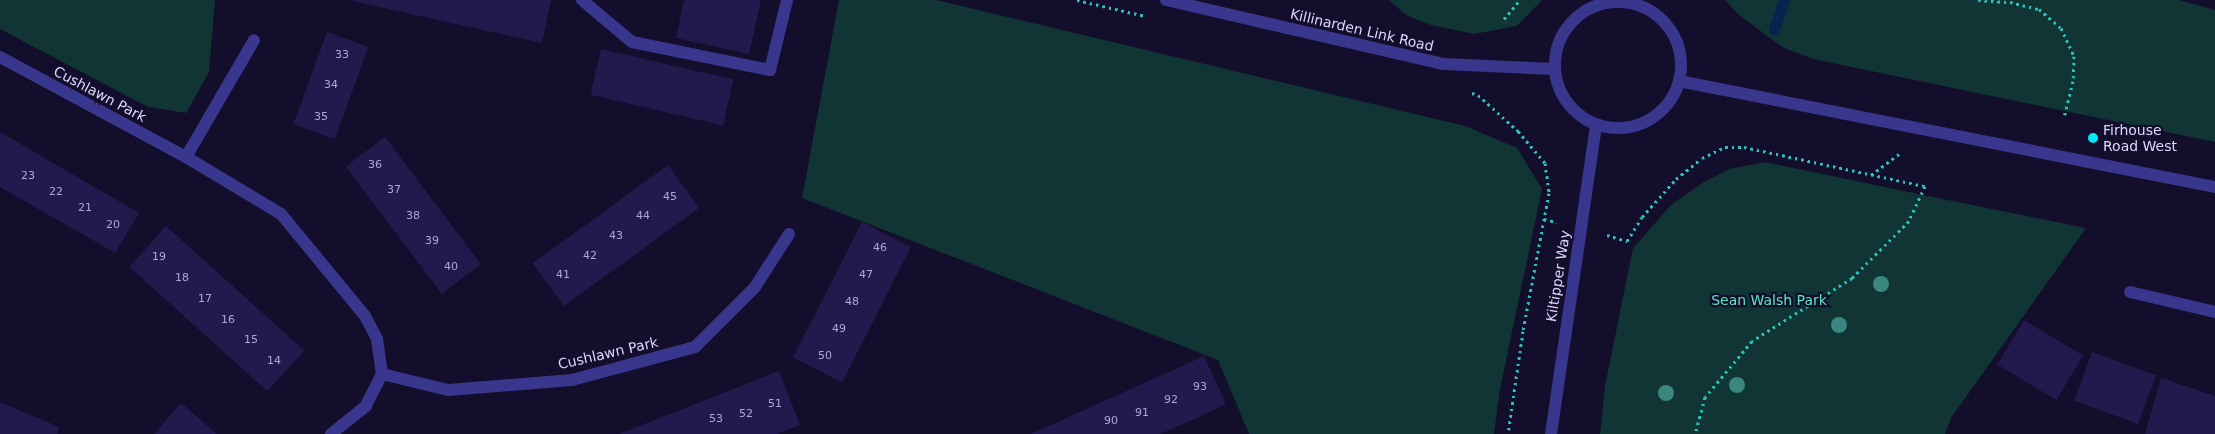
<!DOCTYPE html>
<style>
body{margin:0}
#map{position:relative;width:2215px;height:434px;overflow:hidden;background:#130e2b;font-family:"DejaVu Sans",sans-serif}
div>[style]{position:absolute}
.green>*{inset:0;background:#113534}
.stream>*{height:11px;margin:-5.5px;padding:0 5.5px;transform-origin:5.5px;border-radius:5.5px;background:#082350}
.building>*{inset:0;background:#23194d;transform-origin:0 0}
.path>*{height:3px;margin-top:-1.5px;transform-origin:0;background:repeating-linear-gradient(90deg,#26c5bb 0 2.5px,transparent 0 6.5px)}
.service>*{height:12px;margin:-6px;padding:0 6px;transform-origin:6px;border-radius:6px;background:#39368d}
.minor>*{height:12px;margin:-6px;padding:0 6px;transform-origin:6px;border-radius:6px;background:#39368d}
.tertiary>*{height:12px;margin:-6px;padding:0 6px;transform-origin:6px;border-radius:6px;background:#39368d}
.tertiary>.ring{margin:-6px;padding:0;box-sizing:content-box;background:none;border:12px solid #39368d;border-radius:50%}
.trees>*{width:16px;height:16px;margin:-8px;border-radius:50%;background:#3a8780}
.dots>*{width:14px;height:14px;translate:-50% -50%;box-sizing:border-box;border:2px solid #130e2b;border-radius:50%}
span{translate:-50% -50%;white-space:nowrap;text-align:center;line-height:1.15;-webkit-text-stroke:4.5px #130e2b;paint-order:stroke}
.number-label{font-size:11px;color:#aea8d2}
.number-label span{-webkit-text-stroke-width:0}
.street-label{font-size:14px;color:#ddd8ff}
.poi-label{font-size:14px;color:#ddd8ff}
.left{translate:0 -50%;text-align:left}
.park-label{font-size:14px;color:#5aeac5}
</style>
<div id="map">
<div class="green">
<i style="clip-path:polygon(0 0,215px 0,209px 72px,186px 113px,148px 107px,0 29px)"></i>
<i style="clip-path:polygon(839px 0,936px 0,1465px 126px,1517px 148px,1542px 189px,1500px 389px,1494px 434px,1249px 434px,1218px 360px,802px 198px)"></i>
<i style="clip-path:polygon(1389px 0,1542px 0,1517px 26px,1474px 34px,1431px 25px,1406px 15px)"></i>
<i style="clip-path:polygon(1725px 0,2179px 0,2215px 10px,2215px 142px,1813px 59px,1782px 47px,1739px 15px)"></i>
<i style="clip-path:polygon(1765px 162px,1923px 195px,2086px 228px,1951px 418px,1945px 434px,1600px 434px,1605px 386px,1633px 248px,1672px 204px,1704px 182px,1729px 169px)"></i>
</div>
<div class="stream">
<i style="left:1774px;top:29px;width:31px;rotate:-71deg"></i>
</div>
<div class="building">
<i style="clip-path:polygon(348px 0,551px 0,542px 43px)"></i>
<i style="clip-path:polygon(684px 0,761px 0,749px 54px,676px 38px)"></i>
<i style="left:327px;top:32px;width:44px;height:98px;rotate:20deg"></i>
<i style="left:601px;top:49px;width:136px;height:47px;rotate:13deg"></i>
<i style="clip-path:polygon(0 132px,139px 213px,115px 253px,0 187px)"></i>
<i style="left:385px;top:137px;width:159px;height:49px;rotate:53deg"></i>
<i style="left:668px;top:165px;width:53px;height:167px;rotate:54deg"></i>
<i style="left:862px;top:222px;width:55px;height:152px;rotate:27deg"></i>
<i style="left:166px;top:226px;width:186px;height:55px;rotate:42deg"></i>
<i style="left:2024px;top:320px;width:69px;height:52px;rotate:31deg"></i>
<i style="left:2092px;top:352px;width:68px;height:52px;rotate:20deg"></i>
<i style="clip-path:polygon(1204px 356px,1226px 404px,1197px 418px,1160px 434px,1031px 434px)"></i>
<i style="clip-path:polygon(779px 371px,800px 425px,777px 434px,619px 434px)"></i>
<i style="clip-path:polygon(2161px 378px,2215px 396px,2215px 434px,2145px 434px)"></i>
<i style="clip-path:polygon(0 402px,59px 427px,57px 434px,0 434px)"></i>
<i style="clip-path:polygon(181px 403px,217px 434px,154px 434px)"></i>
</div>
<div class="path">
<i style="left:1077px;top:0;width:70px;rotate:13.2deg"></i>
<i style="left:1978px;top:0;width:32px;rotate:4deg"></i>
<i style="left:2010px;top:2px;width:30px;rotate:14deg"></i>
<i style="left:2039px;top:9px;width:29px;rotate:41deg"></i>
<i style="left:2061px;top:28px;width:31px;rotate:65deg"></i>
<i style="left:2074px;top:56px;width:25px;rotate:92deg"></i>
<i style="left:2073px;top:81px;width:38px;rotate:104deg"></i>
<i style="left:1504px;top:19px;width:25px;rotate:-50deg"></i>
<i style="left:1472px;top:93px;width:6px;rotate:18deg"></i>
<i style="left:1478px;top:95px;width:54px;rotate:42deg"></i>
<i style="left:1518px;top:131px;width:42px;rotate:49.8deg"></i>
<i style="left:1545px;top:163px;width:30px;rotate:82deg"></i>
<i style="left:1549px;top:193px;width:140px;rotate:100.7deg"></i>
<i style="left:1523px;top:331px;width:104px;rotate:98.3deg"></i>
<i style="left:1871px;top:175px;width:38px;rotate:-37deg"></i>
<i style="left:1544px;top:219px;width:13px;rotate:13deg"></i>
<i style="left:1607px;top:235px;width:21px;rotate:17deg"></i>
<i style="left:1627px;top:241px;width:28px;rotate:-58deg"></i>
<i style="left:1642px;top:217px;width:51px;rotate:-48.2deg"></i>
<i style="left:1676px;top:179px;width:33px;rotate:-39deg"></i>
<i style="left:1702px;top:158px;width:25px;rotate:-26deg"></i>
<i style="left:1725px;top:147px;width:19px"></i>
<i style="left:1744px;top:147px;width:185px;rotate:12.2deg"></i>
<i style="left:1925px;top:186px;width:38px;rotate:115deg"></i>
<i style="left:1909px;top:221px;width:81px;rotate:135deg"></i>
<i style="left:1852px;top:278px;width:118px;rotate:147.8deg"></i>
<i style="left:1752px;top:341px;width:73px;rotate:130deg"></i>
<i style="left:1705px;top:397px;width:38px;rotate:105deg"></i>
</div>
<div class="service">
<i style="left:582px;top:0;width:65px;rotate:40deg"></i>
<i style="left:632px;top:42px;width:141px;rotate:11.5deg"></i>
<i style="left:770px;top:70px;width:72px;rotate:-76.3deg"></i>
</div>
<div class="minor">
<i style="left:0;top:57px;width:211px;rotate:28.3deg"></i>
<i style="left:186px;top:157px;width:111px;rotate:31deg"></i>
<i style="left:281px;top:214px;width:132px;rotate:50.5deg"></i>
<i style="left:365px;top:316px;width:26px;rotate:62deg"></i>
<i style="left:377px;top:339px;width:35px;rotate:82deg"></i>
<i style="left:382px;top:374px;width:36px;rotate:117deg"></i>
<i style="left:366px;top:406px;width:45px;rotate:141.3deg"></i>
<i style="left:186px;top:157px;width:135px;rotate:-59.8deg"></i>
<i style="left:2130px;top:292px;width:87px;rotate:13.2deg"></i>
<i style="left:382px;top:374px;width:68px;rotate:13.6deg"></i>
<i style="left:448px;top:390px;width:124px;rotate:-4.6deg"></i>
<i style="left:572px;top:380px;width:127px;rotate:-15deg"></i>
<i style="left:695px;top:347px;width:85px;rotate:-45deg"></i>
<i style="left:755px;top:287px;width:63px;rotate:-57.3deg"></i>
</div>
<div class="tertiary">
<i style="left:1166px;top:0;width:285px;rotate:13deg"></i>
<i style="left:1444px;top:64px;width:111px;rotate:2.6deg"></i>
<i class="ring" style="left:1555px;top:2px;width:114px;height:114px"></i>
<i style="left:1679px;top:81px;width:546px;rotate:11.19deg"></i>
<i style="left:1551px;top:434px;width:313px;rotate:-81.7deg"></i>
</div>
<div class="trees">
<i style="left:1881px;top:284px"></i>
<i style="left:1839px;top:325px"></i>
<i style="left:1737px;top:385px"></i>
<i style="left:1666px;top:393px"></i>
</div>
<div class="dots">
<i style="left:2093px;top:138px;background:#04e7ff"></i>
</div>
<div class="number-label">
<span style="left:342px;top:55px">33</span>
<span style="left:331px;top:85px">34</span>
<span style="left:321px;top:117px">35</span>
<span style="left:375px;top:165px">36</span>
<span style="left:28px;top:176px">23</span>
<span style="left:394px;top:190px">37</span>
<span style="left:56px;top:192px">22</span>
<span style="left:670px;top:197px">45</span>
<span style="left:85px;top:208px">21</span>
<span style="left:413px;top:216px">38</span>
<span style="left:643px;top:216px">44</span>
<span style="left:113px;top:225px">20</span>
<span style="left:616px;top:236px">43</span>
<span style="left:432px;top:241px">39</span>
<span style="left:880px;top:248px">46</span>
<span style="left:590px;top:256px">42</span>
<span style="left:159px;top:257px">19</span>
<span style="left:451px;top:267px">40</span>
<span style="left:563px;top:275px">41</span>
<span style="left:866px;top:275px">47</span>
<span style="left:182px;top:278px">18</span>
<span style="left:205px;top:299px">17</span>
<span style="left:852px;top:302px">48</span>
<span style="left:228px;top:320px">16</span>
<span style="left:839px;top:329px">49</span>
<span style="left:251px;top:340px">15</span>
<span style="left:825px;top:356px">50</span>
<span style="left:274px;top:361px">14</span>
<span style="left:1200px;top:387px">93</span>
<span style="left:1171px;top:400px">92</span>
<span style="left:775px;top:404px">51</span>
<span style="left:1142px;top:413px">91</span>
<span style="left:746px;top:414px">52</span>
<span style="left:716px;top:419px">53</span>
<span style="left:1111px;top:421px">90</span>
</div>
<div class="street-label">
<span style="left:1362px;top:30px;rotate:13deg">Killinarden Link Road</span>
<span style="left:100px;top:94px;rotate:28deg">Cushlawn Park</span>
<span style="left:1558px;top:276px;rotate:-81deg">Kiltipper Way</span>
<span style="left:608px;top:353px;rotate:-13deg">Cushlawn Park</span>
</div>
<div class="poi-label">
<span class="left" style="left:2103px;top:138px">Firhouse<br>Road West</span>
</div>
<div class="park-label">
<span style="left:1769px;top:300px">Sean Walsh Park</span>
</div>
</div>
